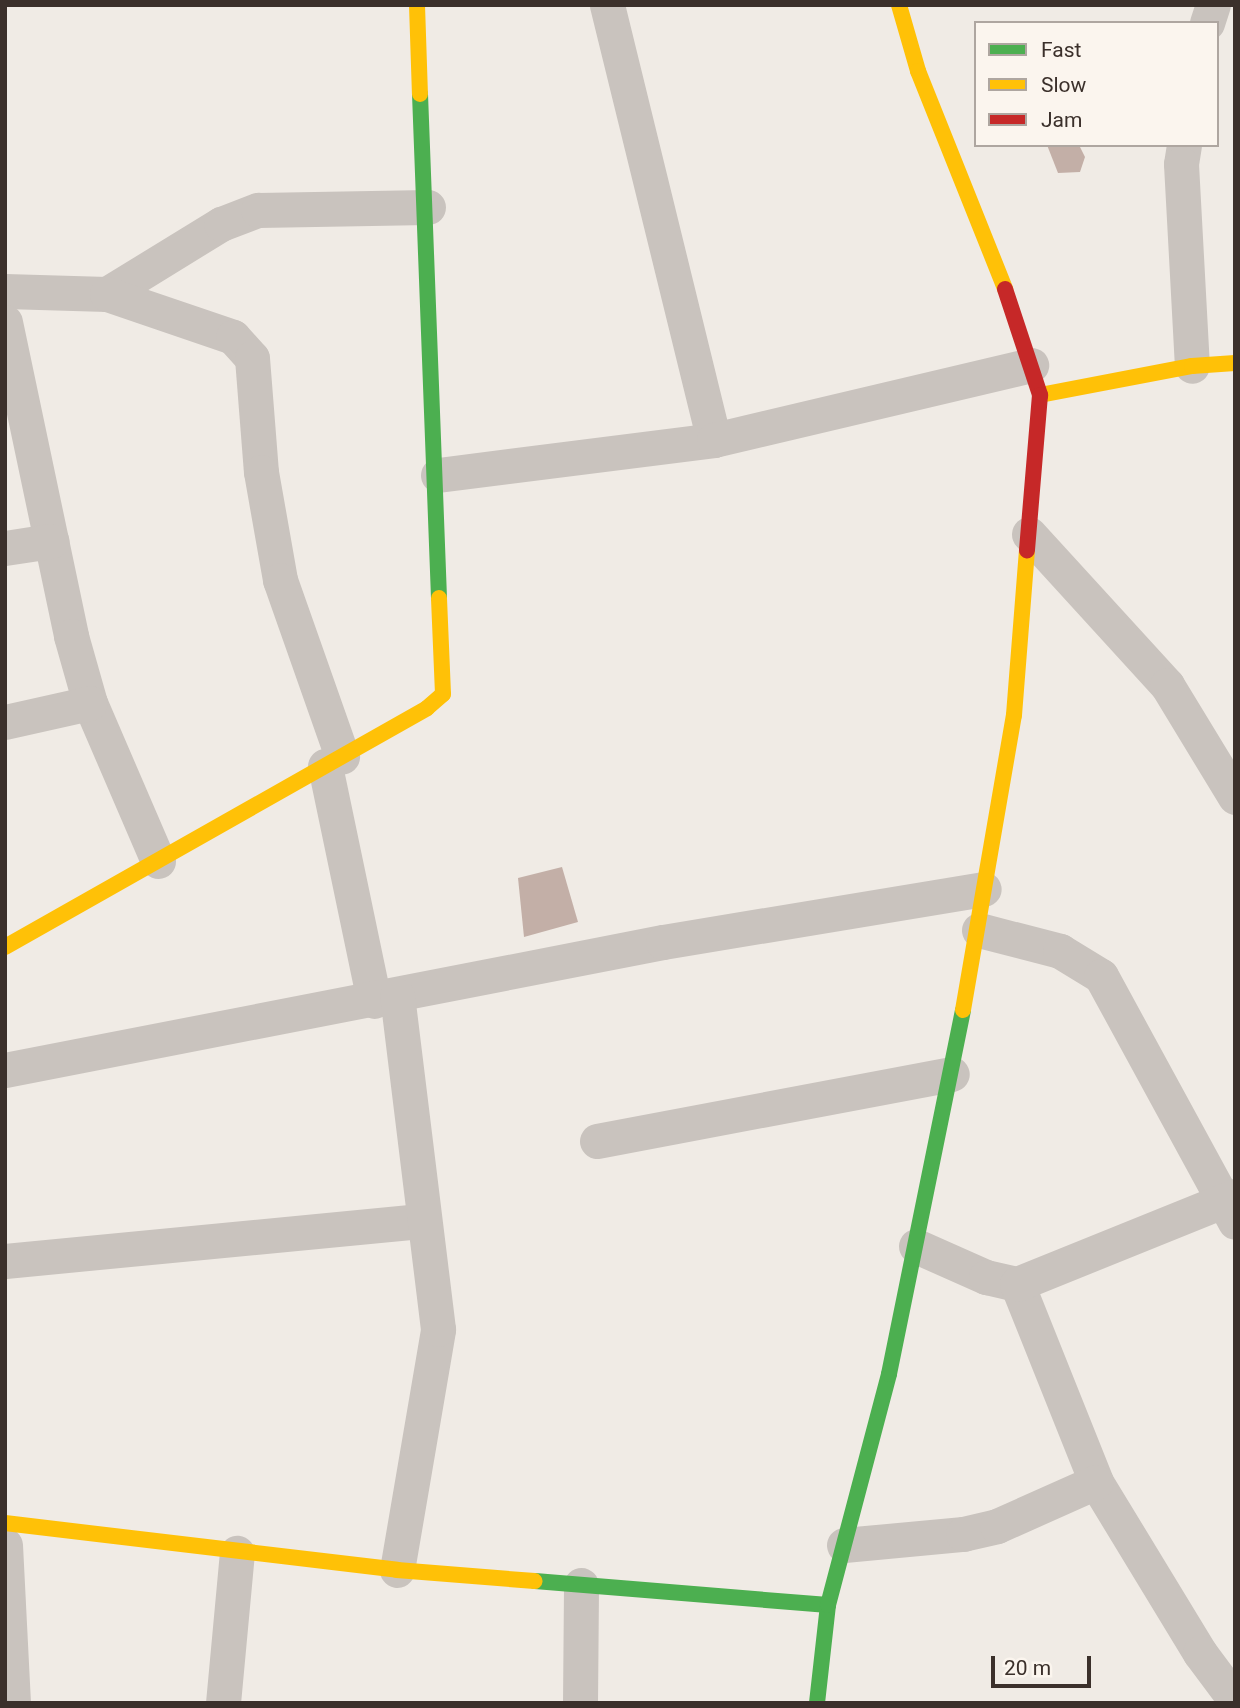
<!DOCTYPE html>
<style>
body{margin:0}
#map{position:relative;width:1240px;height:1708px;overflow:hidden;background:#f0ebe5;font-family:Roboto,sans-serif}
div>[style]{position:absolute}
.building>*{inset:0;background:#c3afa7}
.street>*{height:35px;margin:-17.5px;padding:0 17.5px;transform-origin:17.5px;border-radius:17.5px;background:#c9c3be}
.fast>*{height:16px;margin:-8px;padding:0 8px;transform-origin:8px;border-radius:8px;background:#4caf50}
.slow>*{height:16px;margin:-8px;padding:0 8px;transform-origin:8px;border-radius:8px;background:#ffc107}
.jam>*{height:16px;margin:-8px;padding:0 8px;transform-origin:8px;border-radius:8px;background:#c62828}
span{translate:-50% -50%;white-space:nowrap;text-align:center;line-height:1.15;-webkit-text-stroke:6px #fbf5ee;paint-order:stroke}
.frame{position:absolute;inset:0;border:7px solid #3b302b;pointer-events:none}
.legend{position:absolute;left:974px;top:21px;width:245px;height:126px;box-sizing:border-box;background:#fbf5ee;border:2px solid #aea6a0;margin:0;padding:9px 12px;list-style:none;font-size:21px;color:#3b302b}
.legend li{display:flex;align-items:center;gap:14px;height:35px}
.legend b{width:35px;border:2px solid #aea6a0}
.scale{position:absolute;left:991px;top:1656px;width:100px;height:32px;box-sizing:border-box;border:4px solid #3b302b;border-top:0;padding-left:9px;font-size:21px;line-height:24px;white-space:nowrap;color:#3b302b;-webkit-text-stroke:5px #fbf5ee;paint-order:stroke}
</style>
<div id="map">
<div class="building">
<i style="clip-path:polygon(1047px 145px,1079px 145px,1085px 157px,1080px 172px,1058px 173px)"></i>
<i style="clip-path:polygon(562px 867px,578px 922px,524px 937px,518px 878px)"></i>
</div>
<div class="street">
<i style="left:607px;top:5px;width:448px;rotate:76.2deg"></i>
<i style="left:1207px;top:23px;width:19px;rotate:-72deg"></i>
<i style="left:1184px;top:145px;width:19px;rotate:99deg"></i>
<i style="left:1181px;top:164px;width:202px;rotate:86.9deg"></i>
<i style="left:5px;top:291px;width:102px;rotate:1.7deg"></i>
<i style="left:107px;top:294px;width:134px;rotate:-31.6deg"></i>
<i style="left:221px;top:224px;width:40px;rotate:-21deg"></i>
<i style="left:258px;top:210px;width:170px;rotate:-1deg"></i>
<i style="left:107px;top:294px;width:133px;rotate:18.8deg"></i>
<i style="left:233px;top:337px;width:28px;rotate:48deg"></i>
<i style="left:252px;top:358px;width:114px;rotate:85.5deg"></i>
<i style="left:261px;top:472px;width:110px;rotate:80deg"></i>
<i style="left:280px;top:580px;width:187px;rotate:70.6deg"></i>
<i style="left:5px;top:322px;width:321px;rotate:78.1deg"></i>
<i style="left:71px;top:636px;width:70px;rotate:74.2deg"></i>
<i style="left:90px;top:703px;width:172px;rotate:66.7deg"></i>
<i style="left:438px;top:475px;width:278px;rotate:-7.2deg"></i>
<i style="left:714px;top:440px;width:326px;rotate:-13.3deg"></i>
<i style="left:1029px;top:534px;width:205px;rotate:47.6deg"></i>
<i style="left:1167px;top:685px;width:131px;rotate:58.7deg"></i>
<i style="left:5px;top:548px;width:47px;rotate:-8.7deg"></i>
<i style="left:5px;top:722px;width:87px;rotate:-12.6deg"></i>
<i style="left:325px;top:766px;width:240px;rotate:78.2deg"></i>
<i style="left:979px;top:930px;width:84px;rotate:14.5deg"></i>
<i style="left:1060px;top:951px;width:48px;rotate:31.4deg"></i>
<i style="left:1101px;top:976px;width:280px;rotate:61.4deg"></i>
<i style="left:5px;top:1070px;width:670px;rotate:-11.01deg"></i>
<i style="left:663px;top:942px;width:325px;rotate:-9.4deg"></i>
<i style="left:597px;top:1141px;width:361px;rotate:-10.7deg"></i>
<i style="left:916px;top:1246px;width:77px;rotate:23.9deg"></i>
<i style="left:986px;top:1277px;width:32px;rotate:13deg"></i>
<i style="left:1017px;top:1284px;width:213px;rotate:68.2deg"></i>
<i style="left:1096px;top:1482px;width:200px;rotate:58.7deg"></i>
<i style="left:1200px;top:1653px;width:59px;rotate:53.3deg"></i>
<i style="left:5px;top:1261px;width:420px;rotate:-5.5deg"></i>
<i style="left:1017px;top:1284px;width:235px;rotate:-22deg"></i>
<i style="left:5px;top:1545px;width:158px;rotate:87.1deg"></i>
<i style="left:844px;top:1545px;width:120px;rotate:-5.3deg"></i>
<i style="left:963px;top:1534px;width:35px;rotate:-13deg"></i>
<i style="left:997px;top:1526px;width:108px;rotate:-24deg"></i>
<i style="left:397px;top:1570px;width:244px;rotate:-80.3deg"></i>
<i style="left:438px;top:1329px;width:336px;rotate:-97deg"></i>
<i style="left:223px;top:1703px;width:151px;rotate:-84.7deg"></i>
<i style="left:580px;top:1703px;width:118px;rotate:-89.5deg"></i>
</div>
<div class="fast">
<i style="left:420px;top:94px;width:504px;rotate:87.84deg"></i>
<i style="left:535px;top:1581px;width:294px;rotate:4.7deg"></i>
<i style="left:817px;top:1703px;width:99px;rotate:-83.6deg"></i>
<i style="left:828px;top:1605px;width:239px;rotate:-75.2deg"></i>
<i style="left:889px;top:1374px;width:371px;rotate:-78.5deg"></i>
</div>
<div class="slow">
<i style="left:417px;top:5px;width:89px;rotate:88.1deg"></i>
<i style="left:899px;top:5px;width:69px;rotate:73.9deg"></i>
<i style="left:918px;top:71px;width:235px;rotate:68.2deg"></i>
<i style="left:1040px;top:395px;width:155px;rotate:-10.8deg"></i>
<i style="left:1192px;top:366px;width:43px;rotate:-4deg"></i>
<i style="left:5px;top:947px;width:485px;rotate:-29.5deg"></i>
<i style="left:427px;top:708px;width:21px;rotate:-41deg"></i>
<i style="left:443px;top:694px;width:96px;rotate:-92.4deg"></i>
<i style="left:963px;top:1010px;width:299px;rotate:-80.2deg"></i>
<i style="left:1014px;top:715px;width:166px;rotate:-85.5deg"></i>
<i style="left:5px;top:1523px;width:395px;rotate:6.8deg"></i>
<i style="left:397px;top:1570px;width:138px;rotate:4.6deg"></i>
</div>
<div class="jam">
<i style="left:1005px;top:289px;width:112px;rotate:71.7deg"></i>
<i style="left:1040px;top:395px;width:156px;rotate:94.8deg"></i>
</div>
<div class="frame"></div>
<ul class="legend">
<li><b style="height:9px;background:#4caf50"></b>Fast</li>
<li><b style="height:9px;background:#ffc107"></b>Slow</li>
<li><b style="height:9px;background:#c62828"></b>Jam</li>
</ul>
<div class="scale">20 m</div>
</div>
